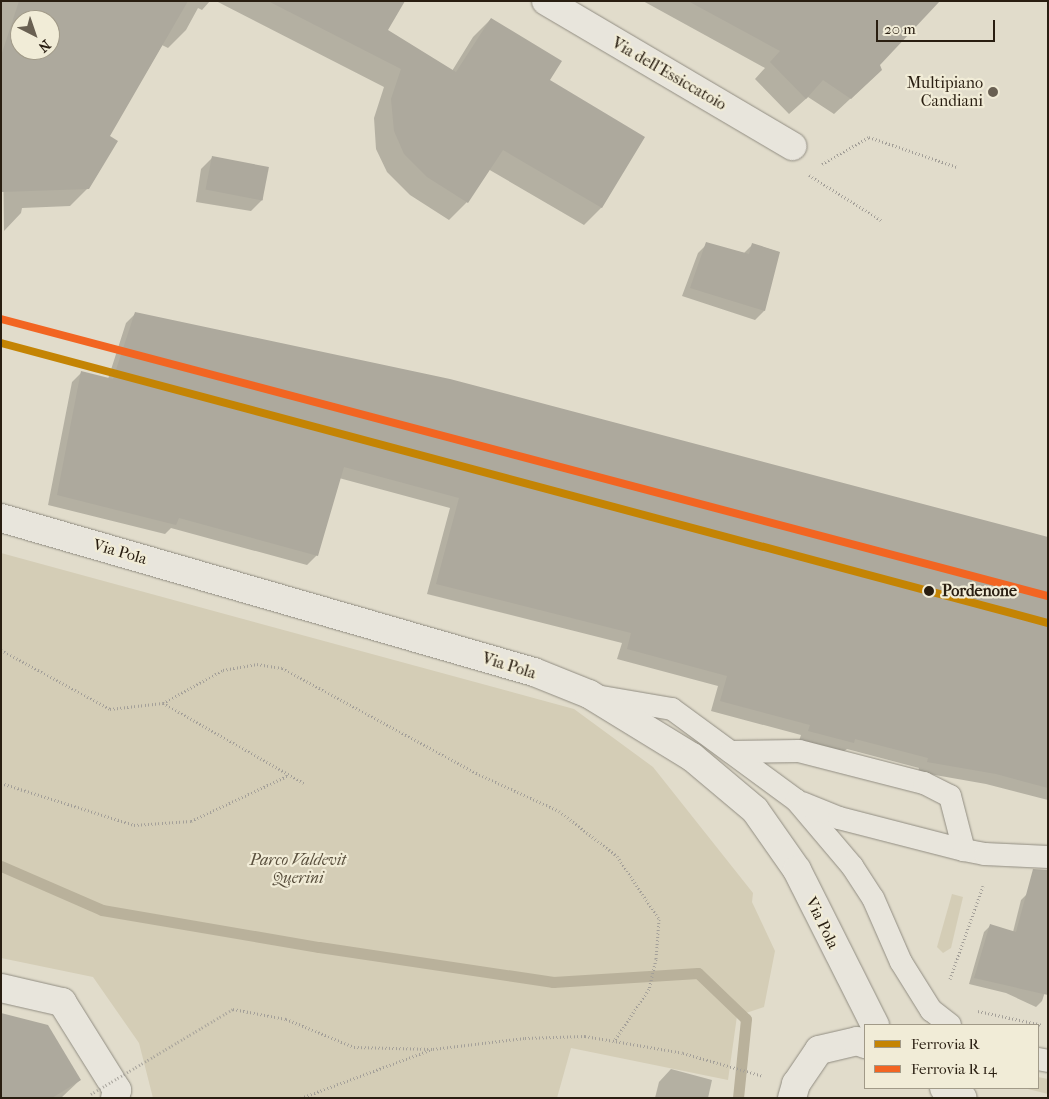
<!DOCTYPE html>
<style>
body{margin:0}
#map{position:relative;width:1049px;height:1099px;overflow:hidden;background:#e1dccb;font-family:"IM FELL French Canon",serif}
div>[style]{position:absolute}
.green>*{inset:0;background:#d4cdb6}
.shadow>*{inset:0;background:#0003}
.stream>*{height:11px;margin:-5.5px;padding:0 5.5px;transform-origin:5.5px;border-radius:5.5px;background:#b9b19b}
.building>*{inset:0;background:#ada99d;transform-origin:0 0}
.path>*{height:3px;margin-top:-1.5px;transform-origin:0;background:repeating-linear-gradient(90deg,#a4a099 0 1px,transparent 0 3.5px)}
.roads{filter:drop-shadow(0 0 1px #918d82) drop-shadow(0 0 1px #918d82)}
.lane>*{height:22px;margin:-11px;padding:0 11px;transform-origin:11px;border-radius:11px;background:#e8e5dc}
.street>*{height:28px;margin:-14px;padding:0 14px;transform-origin:14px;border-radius:14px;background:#e8e5dc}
.secondary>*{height:28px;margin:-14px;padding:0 14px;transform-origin:14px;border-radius:14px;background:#e8e5dc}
.path-bridge>*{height:3px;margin-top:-1.5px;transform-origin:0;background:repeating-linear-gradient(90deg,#a4a099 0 1px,transparent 0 3.5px)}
.rail-1>*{height:8px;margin:-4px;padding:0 4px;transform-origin:4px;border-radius:4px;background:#c48404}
.rail-2>*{height:8px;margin:-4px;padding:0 4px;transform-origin:4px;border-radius:4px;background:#f26522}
.dots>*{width:14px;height:14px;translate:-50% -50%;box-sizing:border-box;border:2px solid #f1ecd7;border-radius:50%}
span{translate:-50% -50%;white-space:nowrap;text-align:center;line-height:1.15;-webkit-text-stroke:4.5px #f1ecd7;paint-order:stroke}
.street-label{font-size:16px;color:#291e11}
.poi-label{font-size:16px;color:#291e11}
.right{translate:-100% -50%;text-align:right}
.stop-label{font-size:16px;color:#291e11;font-weight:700}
.left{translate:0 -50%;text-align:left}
.park-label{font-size:16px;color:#594f3d;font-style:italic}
.frame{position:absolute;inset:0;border:2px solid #291e11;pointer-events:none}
.legend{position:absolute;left:864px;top:1024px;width:175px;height:65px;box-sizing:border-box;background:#f1ecd7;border:1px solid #a19a88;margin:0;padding:6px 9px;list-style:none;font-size:15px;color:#291e11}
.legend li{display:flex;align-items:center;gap:10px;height:25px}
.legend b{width:25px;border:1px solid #a19a88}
.north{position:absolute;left:10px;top:10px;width:50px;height:50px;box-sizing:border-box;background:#f1ecd7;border:1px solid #a19a88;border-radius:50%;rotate:139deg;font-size:14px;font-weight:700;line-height:20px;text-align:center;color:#291e11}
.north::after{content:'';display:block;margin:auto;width:18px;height:22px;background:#696052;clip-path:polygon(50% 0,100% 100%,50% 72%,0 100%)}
.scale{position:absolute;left:876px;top:20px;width:119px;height:22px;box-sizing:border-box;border:2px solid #291e11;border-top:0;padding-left:6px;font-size:15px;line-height:18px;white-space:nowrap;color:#291e11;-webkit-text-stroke:4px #f1ecd7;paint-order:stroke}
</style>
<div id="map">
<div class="green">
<i style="clip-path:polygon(1px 553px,574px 709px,653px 767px,753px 893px,752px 902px,775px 951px,764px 1007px,737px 1016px,728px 1080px,571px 1048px,557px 1098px,153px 1098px,139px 1043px,93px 977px,1px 958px)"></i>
<i style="clip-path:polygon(952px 894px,963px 897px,951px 948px,943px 953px,937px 947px)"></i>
<i style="clip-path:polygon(1038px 1077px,1048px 1079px,1048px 1094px,1024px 1088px,1038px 1088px)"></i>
</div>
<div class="shadow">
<i style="clip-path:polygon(evenodd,1px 1px,210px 1px,202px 10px,198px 8px,186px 30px,168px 48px,162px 45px,109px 136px,88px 188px,70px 206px,22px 208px,21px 213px,4px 231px,1px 1px,20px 20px,50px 20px,50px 50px,20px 50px,20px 20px)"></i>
<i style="clip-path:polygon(216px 1px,403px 1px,386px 30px,452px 71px,473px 37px,491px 19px,549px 81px,602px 207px,584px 225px,488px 169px,467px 202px,449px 220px,410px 195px,387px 172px,376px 149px,374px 118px,384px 87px)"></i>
<i style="clip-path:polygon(643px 1px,763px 1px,878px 65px,881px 70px,834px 114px,808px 97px,789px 114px,755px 79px,765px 68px)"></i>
<i style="clip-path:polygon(213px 157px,263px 199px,251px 211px,196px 202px,201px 169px)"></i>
<i style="clip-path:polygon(707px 244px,744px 253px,753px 244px,779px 252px,764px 311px,755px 320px,682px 296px,698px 253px)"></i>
<i style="clip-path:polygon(136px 313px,1048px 538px,1048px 800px,986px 784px,918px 772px,919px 768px,847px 749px,843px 752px,799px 741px,801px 735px,711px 711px,718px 686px,617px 659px,622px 643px,427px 594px,450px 508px,339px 478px,317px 555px,307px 565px,171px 528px,165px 534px,48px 505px,72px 382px,82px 372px,108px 379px,126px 323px)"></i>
<i style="clip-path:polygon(1027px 894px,1048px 983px,1042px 1001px,1036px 1007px,1006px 993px,969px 984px,984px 932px,990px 926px,1013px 932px,1021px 900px)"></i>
<i style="clip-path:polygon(671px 1069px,712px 1080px,708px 1098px,655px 1098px,659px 1082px)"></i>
<i style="clip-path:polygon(80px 1080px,61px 1098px,1px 1098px)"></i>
</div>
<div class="stream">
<i style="left:1px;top:866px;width:110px;rotate:23.5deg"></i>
<i style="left:102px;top:910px;width:220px;rotate:9.7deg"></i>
<i style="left:319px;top:947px;width:237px;rotate:8.5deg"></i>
<i style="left:553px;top:982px;width:145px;rotate:-3.6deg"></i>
<i style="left:698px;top:973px;width:66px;rotate:43.8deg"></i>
<i style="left:746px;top:1019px;width:79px;rotate:95.8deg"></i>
</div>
<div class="building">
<i style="clip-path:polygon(evenodd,19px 1px,188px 1px,110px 136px,118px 141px,89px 189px,1px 192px,1px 56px,19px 1px,20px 20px,50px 20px,50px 50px,20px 50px,20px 20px)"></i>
<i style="clip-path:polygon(268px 1px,405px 1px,388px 30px,456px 72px,491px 18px,562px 61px,550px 80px,645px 137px,602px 208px,503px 150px,468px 203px,427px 177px,404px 154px,394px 131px,391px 99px,401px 69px)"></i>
<i style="clip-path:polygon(688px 1px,940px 1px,880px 65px,882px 70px,851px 99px,823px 80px,806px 99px,770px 62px,780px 51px)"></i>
<i style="left:212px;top:156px;width:58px;height:34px;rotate:11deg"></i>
<i style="clip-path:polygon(706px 242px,749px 254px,752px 243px,780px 252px,765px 311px,690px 288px)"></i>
<i style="clip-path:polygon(135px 312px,450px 379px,1048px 537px,1048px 788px,996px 774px,927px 762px,928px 758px,855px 739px,854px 743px,808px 731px,810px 725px,720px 701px,727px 676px,627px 649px,631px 633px,436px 584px,459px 498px,344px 467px,318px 556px,179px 518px,176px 525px,57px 495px,81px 371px,113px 379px)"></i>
<i style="clip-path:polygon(1033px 869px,1048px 870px,1048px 995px,974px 978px,990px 924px,1016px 932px)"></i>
<i style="clip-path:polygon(1px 1013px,48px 1025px,81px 1080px,52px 1098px,1px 1098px)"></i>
</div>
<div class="path">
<i style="left:822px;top:164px;width:54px;rotate:-29.9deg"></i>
<i style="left:869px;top:137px;width:93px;rotate:18.8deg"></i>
<i style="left:809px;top:175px;width:86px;rotate:32.2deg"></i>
<i style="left:1px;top:650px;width:124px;rotate:28.4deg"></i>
<i style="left:110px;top:709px;width:53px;rotate:-6.5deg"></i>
<i style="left:163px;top:703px;width:68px;rotate:-28.8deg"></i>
<i style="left:223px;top:670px;width:35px;rotate:-10deg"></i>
<i style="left:257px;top:664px;width:25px;rotate:9deg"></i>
<i style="left:282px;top:668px;width:221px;rotate:28.4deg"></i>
<i style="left:476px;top:773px;width:91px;rotate:24.6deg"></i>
<i style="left:559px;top:811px;width:73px;rotate:37.8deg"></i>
<i style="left:617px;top:856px;width:76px;rotate:56.3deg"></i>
<i style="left:659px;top:919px;width:40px;rotate:94.3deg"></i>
<i style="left:656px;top:959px;width:31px;rotate:103deg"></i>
<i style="left:649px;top:989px;width:63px;rotate:123.9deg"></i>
<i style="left:163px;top:703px;width:162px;rotate:29.6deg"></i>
<i style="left:1px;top:783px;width:139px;rotate:17.5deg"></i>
<i style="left:134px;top:825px;width:57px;rotate:-4deg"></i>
<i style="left:191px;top:821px;width:108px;rotate:-25.1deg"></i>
<i style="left:950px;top:979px;width:99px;rotate:-70.5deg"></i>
<i style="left:233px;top:1009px;width:54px;rotate:10.7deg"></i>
<i style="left:286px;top:1019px;width:74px;rotate:22.4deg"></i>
<i style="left:354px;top:1047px;width:79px;rotate:1.5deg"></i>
<i style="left:433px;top:1049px;width:93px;rotate:-6.8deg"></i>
<i style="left:525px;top:1038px;width:60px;rotate:-1.9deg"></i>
<i style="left:585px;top:1036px;width:99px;rotate:9.8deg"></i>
<i style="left:683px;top:1053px;width:83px;rotate:16deg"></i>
<i style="left:978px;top:1011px;width:66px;rotate:12.2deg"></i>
<i style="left:301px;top:1098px;width:138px;rotate:-20.4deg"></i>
</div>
<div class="roads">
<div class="lane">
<i style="left:596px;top:696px;width:77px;rotate:9.7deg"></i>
<i style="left:672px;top:709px;width:154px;rotate:36.3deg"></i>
<i style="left:796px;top:800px;width:87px;rotate:49.7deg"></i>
<i style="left:852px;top:866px;width:38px;rotate:57deg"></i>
<i style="left:873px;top:898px;width:70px;rotate:66.4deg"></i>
<i style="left:901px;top:962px;width:57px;rotate:58deg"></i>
<i style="left:931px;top:1010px;width:24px;rotate:38deg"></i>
<i style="left:731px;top:752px;width:68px;rotate:-0.8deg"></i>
<i style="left:799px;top:751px;width:129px;rotate:14.4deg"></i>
<i style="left:924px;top:783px;width:29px;rotate:27deg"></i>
<i style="left:950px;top:796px;width:56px;rotate:75.5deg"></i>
<i style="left:802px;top:803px;width:40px;rotate:22deg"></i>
<i style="left:839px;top:818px;width:129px;rotate:14.4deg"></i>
<i style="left:964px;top:850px;width:21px;rotate:11deg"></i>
<i style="left:985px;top:854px;width:63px;rotate:2.7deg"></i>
<i style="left:1038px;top:1059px;width:10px;rotate:11deg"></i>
</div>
<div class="street">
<i style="left:546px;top:1px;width:286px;rotate:30.5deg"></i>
<i style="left:1px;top:988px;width:63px;rotate:12.9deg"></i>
<i style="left:62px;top:1002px;width:104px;rotate:58deg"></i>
<i style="left:117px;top:1090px;width:8px;rotate:104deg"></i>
<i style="left:792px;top:1098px;width:15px;rotate:-74deg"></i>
<i style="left:796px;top:1084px;width:41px;rotate:-55.9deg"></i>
<i style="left:819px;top:1050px;width:39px;rotate:-13deg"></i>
<i style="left:857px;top:1041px;width:9px;rotate:21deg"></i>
</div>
<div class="secondary">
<i style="left:1px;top:518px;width:555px;rotate:16.12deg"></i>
<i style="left:534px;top:672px;width:59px;rotate:21.8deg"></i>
<i style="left:589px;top:694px;width:121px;rotate:31.5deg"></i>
<i style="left:692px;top:757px;width:82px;rotate:40.1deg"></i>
<i style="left:755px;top:810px;width:73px;rotate:55deg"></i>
<i style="left:797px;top:870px;width:174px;rotate:63.3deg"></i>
<i style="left:944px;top:1088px;width:21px;rotate:28deg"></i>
</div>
</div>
<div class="path-bridge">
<i style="left:91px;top:1094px;width:165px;rotate:-30.9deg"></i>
</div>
<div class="rail-1">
<i style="left:1px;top:343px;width:1084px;rotate:14.97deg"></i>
</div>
<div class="rail-2">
<i style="left:1px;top:319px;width:1083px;rotate:14.82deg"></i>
</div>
<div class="dots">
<i style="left:993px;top:92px;background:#696052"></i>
<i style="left:929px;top:591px;background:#291e11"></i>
</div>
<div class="street-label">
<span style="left:669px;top:74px;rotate:30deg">Via dell'Essiccatoio</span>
<span style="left:120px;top:552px;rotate:16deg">Via Pola</span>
<span style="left:509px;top:666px;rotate:17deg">Via Pola</span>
<span style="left:822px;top:923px;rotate:64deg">Via Pola</span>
</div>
<div class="poi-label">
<span class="right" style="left:983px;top:92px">Multipiano<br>Candiani</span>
</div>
<div class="stop-label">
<span class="left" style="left:942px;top:591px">Pordenone</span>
</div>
<div class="park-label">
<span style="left:298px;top:869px">Parco Valdevit<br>Querini</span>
</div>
<div class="frame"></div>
<ul class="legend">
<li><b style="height:6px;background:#c48404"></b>Ferrovia R</li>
<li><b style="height:6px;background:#f26522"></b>Ferrovia R 14</li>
</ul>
<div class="north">N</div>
<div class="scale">20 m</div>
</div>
